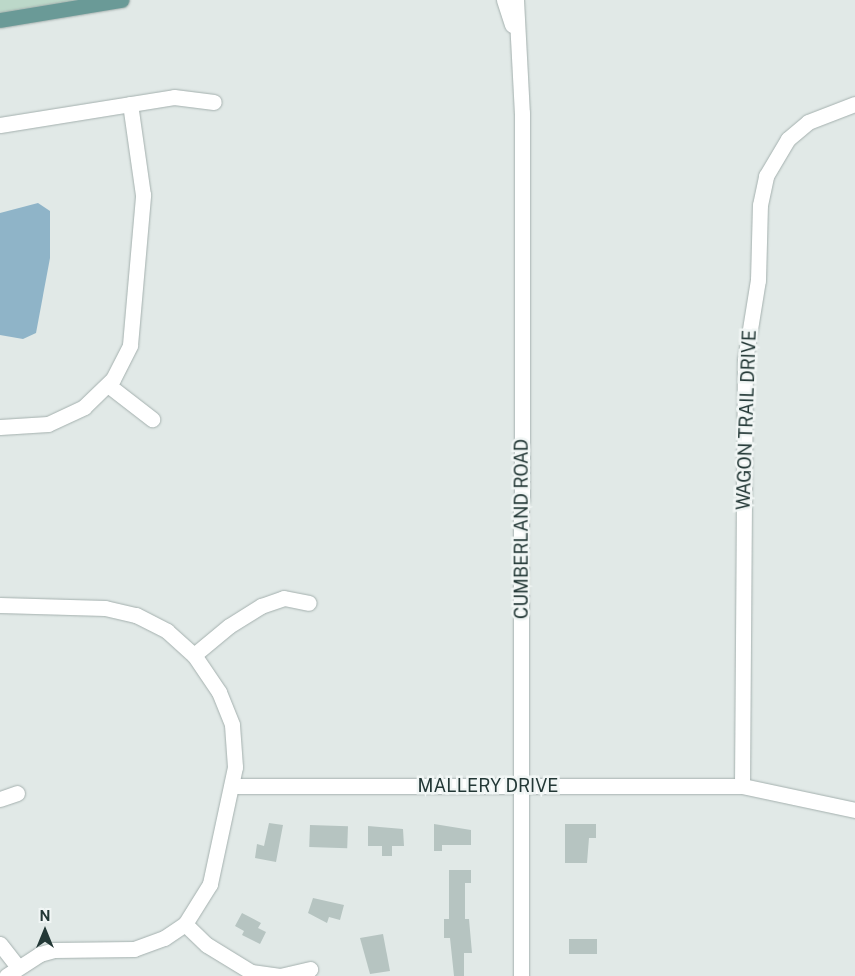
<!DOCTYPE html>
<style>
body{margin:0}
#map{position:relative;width:855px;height:976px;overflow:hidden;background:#e1e9e7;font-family:"Public Sans",sans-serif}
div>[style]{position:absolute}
.green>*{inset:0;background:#bcd8c9}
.water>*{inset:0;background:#8fb4c8}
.building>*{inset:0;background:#b6c4c1;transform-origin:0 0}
.roads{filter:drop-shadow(0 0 1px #a4b0ae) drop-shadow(0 0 1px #a4b0ae)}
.minor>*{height:15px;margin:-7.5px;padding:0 7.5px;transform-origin:7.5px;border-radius:7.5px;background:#fff}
.major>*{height:15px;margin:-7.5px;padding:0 7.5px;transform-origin:7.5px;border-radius:7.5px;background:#6a9a97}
span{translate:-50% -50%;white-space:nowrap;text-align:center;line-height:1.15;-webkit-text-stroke:5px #f1f6f5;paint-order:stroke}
.street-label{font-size:18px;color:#233836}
.north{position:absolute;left:20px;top:906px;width:50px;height:50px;-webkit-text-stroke:4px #f1f6f5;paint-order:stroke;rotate:0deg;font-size:14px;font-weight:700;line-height:20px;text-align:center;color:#233836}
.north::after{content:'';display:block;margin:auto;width:18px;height:22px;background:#233836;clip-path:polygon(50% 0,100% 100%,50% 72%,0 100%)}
</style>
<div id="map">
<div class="green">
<i style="clip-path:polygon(0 0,121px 0,0 20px)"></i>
</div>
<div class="water">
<i style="clip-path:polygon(38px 203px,50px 211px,50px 258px,36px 333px,23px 339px,0 335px,0 213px)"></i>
</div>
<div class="building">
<i style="clip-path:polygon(269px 823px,283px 825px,276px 862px,255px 858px,257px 844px,264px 846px)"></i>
<i style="clip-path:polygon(434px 824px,471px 830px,471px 845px,442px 845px,442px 851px,434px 851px)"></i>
<i style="clip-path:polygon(565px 824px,596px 824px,596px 838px,589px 838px,587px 863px,565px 863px)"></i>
<i style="left:310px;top:825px;width:38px;height:22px;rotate:2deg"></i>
<i style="clip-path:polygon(368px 826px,403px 829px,404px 846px,392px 846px,392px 856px,382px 856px,382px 846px,368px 846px)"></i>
<i style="clip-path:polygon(449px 870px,471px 870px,471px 883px,465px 883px,465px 919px,469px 919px,472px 953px,464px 953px,464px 976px,454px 976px,450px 938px,444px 938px,444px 919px,449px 919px)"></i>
<i style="clip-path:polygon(313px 898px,344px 905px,340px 920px,329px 917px,327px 923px,308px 913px)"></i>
<i style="clip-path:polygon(242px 913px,261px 923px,258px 928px,266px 932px,260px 944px,242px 935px,244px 931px,235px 926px)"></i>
<i style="clip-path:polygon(383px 934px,390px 971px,370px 974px,360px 938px)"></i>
<i style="left:569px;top:939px;width:28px;height:15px"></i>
</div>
<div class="roads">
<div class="minor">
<i style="left:504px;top:0;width:26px;rotate:72deg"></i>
<i style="left:516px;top:0;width:113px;rotate:87deg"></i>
<i style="left:522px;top:113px;width:863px;rotate:90.07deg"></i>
<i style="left:0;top:125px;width:176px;rotate:-9.1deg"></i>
<i style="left:174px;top:97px;width:40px;rotate:7.1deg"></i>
<i style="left:108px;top:385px;width:56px;rotate:37.7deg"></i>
<i style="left:0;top:427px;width:48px;rotate:-3.6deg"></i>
<i style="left:48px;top:424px;width:40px;rotate:-25deg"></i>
<i style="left:84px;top:407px;width:40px;rotate:-44deg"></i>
<i style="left:113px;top:379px;width:38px;rotate:-63deg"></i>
<i style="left:130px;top:345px;width:151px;rotate:-85deg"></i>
<i style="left:143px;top:195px;width:92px;rotate:-98.1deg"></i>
<i style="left:0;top:605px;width:105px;rotate:1.6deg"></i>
<i style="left:105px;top:608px;width:32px;rotate:13deg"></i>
<i style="left:136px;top:615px;width:35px;rotate:27deg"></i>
<i style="left:167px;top:631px;width:36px;rotate:42deg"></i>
<i style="left:194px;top:655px;width:45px;rotate:56deg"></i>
<i style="left:219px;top:692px;width:35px;rotate:68deg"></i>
<i style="left:232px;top:725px;width:42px;rotate:85.9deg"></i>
<i style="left:235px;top:767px;width:120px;rotate:102.1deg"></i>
<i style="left:210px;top:884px;width:47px;rotate:122deg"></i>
<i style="left:185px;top:924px;width:25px;rotate:146deg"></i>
<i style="left:164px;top:938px;width:32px;rotate:160deg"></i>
<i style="left:134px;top:949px;width:80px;rotate:179.3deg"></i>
<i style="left:54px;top:950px;width:15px;rotate:164deg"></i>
<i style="left:40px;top:954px;width:40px;rotate:147.1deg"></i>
<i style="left:194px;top:655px;width:45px;rotate:-39.6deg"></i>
<i style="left:229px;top:626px;width:38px;rotate:-32deg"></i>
<i style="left:261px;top:606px;width:24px;rotate:-19deg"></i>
<i style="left:284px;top:598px;width:25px;rotate:11deg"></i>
<i style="left:234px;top:786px;width:508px"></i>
<i style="left:742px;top:786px;width:116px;rotate:12deg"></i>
<i style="left:742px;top:786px;width:426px;rotate:-89.6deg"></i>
<i style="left:745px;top:360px;width:81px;rotate:-80.8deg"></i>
<i style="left:758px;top:280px;width:75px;rotate:-88.5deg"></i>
<i style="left:760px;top:205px;width:30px;rotate:-78deg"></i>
<i style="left:766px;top:176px;width:43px;rotate:-59.3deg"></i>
<i style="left:788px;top:139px;width:26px;rotate:-40deg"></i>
<i style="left:808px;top:122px;width:50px;rotate:-21deg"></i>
<i style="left:0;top:799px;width:18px;rotate:-19deg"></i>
<i style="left:185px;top:924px;width:30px;rotate:44deg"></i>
<i style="left:207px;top:945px;width:52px;rotate:31.5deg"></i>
<i style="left:251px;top:972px;width:29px;rotate:8deg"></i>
<i style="left:280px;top:976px;width:31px;rotate:-13deg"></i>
<i style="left:0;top:944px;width:28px;rotate:52deg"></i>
</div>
<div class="major">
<i style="left:0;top:20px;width:123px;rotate:-9.4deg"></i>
</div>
</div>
<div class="street-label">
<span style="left:747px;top:420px;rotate:-88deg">WAGON TRAIL DRIVE</span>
<span style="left:522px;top:529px;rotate:-90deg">CUMBERLAND ROAD</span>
<span style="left:488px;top:786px">MALLERY DRIVE</span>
</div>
<div class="north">N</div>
</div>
